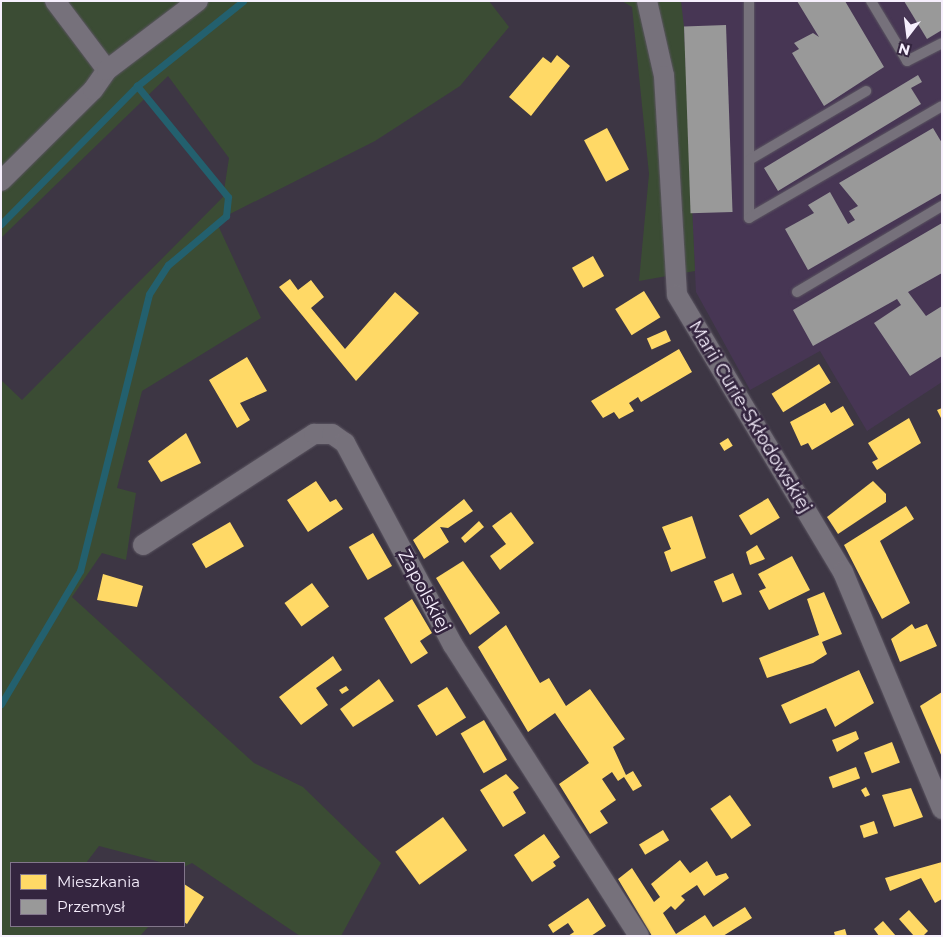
<!DOCTYPE html>
<meta charset="utf-8">
<style>
body{margin:0}
#map{position:relative;width:943px;height:937px;overflow:hidden;background:#3d3644;font-family:Montserrat,sans-serif}
div>[style]{position:absolute}
.built>*{inset:0;background:#473654}
.green>*{inset:0;background:#3b4c34}
.homes>*{inset:0;background:#ffd966;transform-origin:0 0}
.industry>*{inset:0;background:#999;transform-origin:0 0}
.stream>*{height:7px;margin:-3.5px;padding:0 3.5px;transform-origin:3.5px;border-radius:3.5px;background:#23606e}
.roads{filter:drop-shadow(0 0 1px #5b5561) drop-shadow(0 0 1px #5b5561)}
.lane>*{height:10px;margin:-5px;padding:0 5px;transform-origin:5px;border-radius:5px;background:#76717b}
.street>*{height:20px;margin:-10px;padding:0 10px;transform-origin:10px;border-radius:10px;background:#76717b}
span{translate:-50% -50%;white-space:nowrap;text-align:center;line-height:1.15;-webkit-text-stroke:5px #34253f;paint-order:stroke}
.street-label{font-size:18px;color:#f6effd}
.frame{position:absolute;inset:0;border:2px solid #f6effd;pointer-events:none}
.legend{position:absolute;left:10px;top:862px;width:175px;height:65px;box-sizing:border-box;background:#34253f;border:1px solid #82768b;margin:0;padding:6px 9px;list-style:none;font-size:15px;color:#f6effd}
.legend li{display:flex;align-items:center;gap:10px;height:25px}
.legend b{width:25px;border:1px solid #82768b}
.north{position:absolute;left:883px;top:10px;width:50px;height:50px;-webkit-text-stroke:4px #34253f;paint-order:stroke;rotate:195deg;font-size:14px;font-weight:700;line-height:20px;text-align:center;color:#f6effd}
.north::after{content:'';display:block;margin:auto;width:18px;height:22px;background:#f6effd;clip-path:polygon(50% 0,100% 100%,50% 72%,0 100%)}
</style>
<div id="map">
<div class="built">
<i style="clip-path:polygon(681px 1px,942px 1px,942px 382px,867px 431px,820px 351px,750px 390px,696px 292px)"></i>
</div>
<div class="green">
<i style="clip-path:polygon(1px 1px,489px 1px,509px 27px,460px 86px,375px 141px,216px 221px,261px 318px,142px 391px,117px 488px,136px 493px,126px 560px,102px 553px,72px 597px,254px 763px,303px 787px,381px 863px,341px 936px,300px 936px,192px 863px,184px 867px,184px 863px,164px 863px,99px 846px,86px 863px,11px 863px,11px 926px,149px 926px,140px 936px,1px 936px,1px 380px,22px 400px,223px 197px,229px 158px,168px 76px,1px 238px)"></i>
<i style="clip-path:polygon(622px 1px,681px 1px,684px 27px,695px 271px,639px 281px,649px 174px,632px 7px)"></i>
</div>
<div class="homes">
<i style="clip-path:polygon(557px 55px,570px 66px,531px 116px,509px 97px,543px 57px,551px 63px)"></i>
<i style="left:607px;top:128px;width:47px;height:26px;rotate:62deg"></i>
<i style="left:593px;top:256px;width:23px;height:24px;rotate:61deg"></i>
<i style="clip-path:polygon(290px 279px,298px 290px,311px 280px,324px 297px,311px 308px,345px 349px,395px 292px,419px 313px,356px 381px,279px 287px)"></i>
<i style="left:644px;top:291px;width:31px;height:34px;rotate:58deg"></i>
<i style="left:666px;top:330px;width:12px;height:21px;rotate:66deg"></i>
<i style="clip-path:polygon(679px 349px,692px 372px,641px 402px,638px 397px,629px 403px,634px 411px,619px 419px,614px 412px,603px 418px,591px 401px)"></i>
<i style="clip-path:polygon(247px 357px,267px 391px,240px 403px,250px 420px,237px 428px,209px 380px)"></i>
<i style="left:819px;top:364px;width:22px;height:56px;rotate:58deg"></i>
<i style="clip-path:polygon(825px 403px,831px 413px,843px 406px,854px 425px,812px 450px,808px 443px,801px 446px,790px 422px)"></i>
<i style="clip-path:polygon(942px 408px,942px 420px,937px 410px)"></i>
<i style="clip-path:polygon(909px 418px,921px 443px,877px 470px,872px 462px,878px 459px,868px 443px)"></i>
<i style="clip-path:polygon(186px 433px,201px 463px,161px 482px,148px 461px)"></i>
<i style="left:728px;top:438px;width:9px;height:10px;rotate:58deg"></i>
<i style="clip-path:polygon(316px 481px,330px 502px,336px 499px,343px 509px,308px 532px,287px 500px)"></i>
<i style="clip-path:polygon(873px 481px,886px 494px,886px 502px,838px 534px,827px 517px)"></i>
<i style="left:768px;top:498px;width:23px;height:34px;rotate:59deg"></i>
<i style="clip-path:polygon(464px 499px,473px 511px,448px 528px,440px 527px,449px 542px,424px 559px,413px 540px)"></i>
<i style="clip-path:polygon(906px 506px,914px 519px,880px 541px,910px 603px,882px 619px,844px 545px)"></i>
<i style="clip-path:polygon(511px 512px,534px 543px,500px 570px,490px 556px,506px 544px,492px 526px)"></i>
<i style="clip-path:polygon(692px 516px,706px 558px,671px 572px,664px 552px,671px 549px,662px 527px)"></i>
<i style="clip-path:polygon(479px 521px,484px 527px,465px 543px,461px 538px)"></i>
<i style="left:230px;top:522px;width:28px;height:44px;rotate:60deg"></i>
<i style="left:373px;top:533px;width:38px;height:28px;rotate:60deg"></i>
<i style="clip-path:polygon(757px 545px,765px 559px,750px 565px,746px 552px)"></i>
<i style="clip-path:polygon(792px 556px,810px 590px,769px 610px,759px 591px,766px 588px,758px 574px)"></i>
<i style="clip-path:polygon(463px 561px,500px 613px,470px 635px,436px 578px)"></i>
<i style="left:733px;top:573px;width:23px;height:21px;rotate:67deg"></i>
<i style="clip-path:polygon(103px 574px,143px 586px,137px 607px,97px 600px)"></i>
<i style="left:312px;top:583px;width:29px;height:34px;rotate:54deg"></i>
<i style="clip-path:polygon(824px 592px,842px 634px,822px 642px,827px 654px,813px 663px,767px 678px,759px 658px,819px 635px,807px 599px)"></i>
<i style="clip-path:polygon(412px 599px,432px 633px,420px 641px,428px 653px,411px 664px,384px 618px)"></i>
<i style="clip-path:polygon(912px 624px,915px 629px,927px 624px,937px 646px,900px 662px,891px 639px)"></i>
<i style="clip-path:polygon(506px 625px,540px 683px,549px 678px,566px 706px,590px 689px,625px 739px,613px 747px,626px 775px,633px 771px,642px 786px,633px 791px,624px 777px,618px 781px,612px 772px,602px 779px,616px 800px,600px 811px,608px 823px,590px 834px,559px 784px,589px 763px,555px 713px,528px 732px,478px 647px)"></i>
<i style="clip-path:polygon(333px 656px,342px 670px,316px 688px,328px 705px,301px 725px,279px 697px)"></i>
<i style="clip-path:polygon(859px 670px,874px 703px,835px 727px,826px 708px,790px 724px,781px 705px)"></i>
<i style="clip-path:polygon(379px 679px,394px 701px,353px 727px,340px 709px)"></i>
<i style="clip-path:polygon(346px 686px,349px 690px,342px 694px,339px 690px)"></i>
<i style="left:447px;top:687px;width:36px;height:35px;rotate:58deg"></i>
<i style="clip-path:polygon(942px 692px,942px 757px,920px 706px)"></i>
<i style="left:484px;top:720px;width:46px;height:27px;rotate:60deg"></i>
<i style="clip-path:polygon(856px 731px,859px 739px,837px 752px,832px 740px)"></i>
<i style="left:892px;top:742px;width:22px;height:30px;rotate:69deg"></i>
<i style="left:856px;top:767px;width:12px;height:29px;rotate:70deg"></i>
<i style="clip-path:polygon(506px 774px,519px 788px,513px 792px,526px 813px,503px 827px,480px 790px)"></i>
<i style="clip-path:polygon(866px 787px,870px 795px,865px 797px,861px 790px)"></i>
<i style="clip-path:polygon(911px 788px,923px 817px,894px 827px,882px 795px)"></i>
<i style="left:730px;top:795px;width:37px;height:24px;rotate:55deg"></i>
<i style="left:443px;top:817px;width:41px;height:59px;rotate:54deg"></i>
<i style="left:874px;top:821px;width:13px;height:15px;rotate:72deg"></i>
<i style="left:663px;top:830px;width:12px;height:28px;rotate:59deg"></i>
<i style="clip-path:polygon(544px 834px,560px 857px,553px 862px,556px 866px,532px 882px,514px 855px)"></i>
<i style="clip-path:polygon(680px 860px,690px 873px,707px 861px,716px 876px,726px 873px,729px 878px,704px 896px,697px 885px,681px 896px,685px 900px,675px 910px,671px 906px,663px 913px,676px 934px,705px 915px,713px 927px,745px 907px,752px 918px,723px 936px,652px 936px,618px 879px,632px 868px,654px 902px,660px 897px,651px 884px)"></i>
<i style="clip-path:polygon(942px 862px,942px 899px,935px 903px,921px 878px,890px 891px,885px 878px)"></i>
<i style="clip-path:polygon(184px 884px,204px 897px,187px 924px,184px 922px)"></i>
<i style="clip-path:polygon(588px 898px,606px 926px,591px 936px,568px 936px,574px 932px,568px 923px,553px 933px,548px 925px)"></i>
<i style="clip-path:polygon(909px 910px,928px 931px,923px 936px,914px 936px,899px 919px)"></i>
<i style="clip-path:polygon(883px 921px,896px 936px,879px 936px,874px 929px)"></i>
<i style="clip-path:polygon(845px 929px,847px 936px,835px 936px,834px 932px)"></i>
</div>
<div class="industry">
<i style="clip-path:polygon(797px 1px,845px 1px,884px 67px,824px 106px,792px 53px,799px 49px,794px 43px,813px 33px,819px 37px)"></i>
<i style="clip-path:polygon(904px 1px,942px 1px,942px 30px,927px 39px)"></i>
<i style="left:726px;top:25px;width:187px;height:42px;rotate:88deg"></i>
<i style="clip-path:polygon(918px 75px,922px 82px,911px 88px,921px 104px,778px 191px,764px 168px)"></i>
<i style="clip-path:polygon(933px 128px,942px 143px,942px 193px,808px 270px,785px 229px,814px 213px,808px 205px,830px 192px,848px 224px,855px 220px,849px 211px,858px 206px,839px 183px)"></i>
<i style="clip-path:polygon(942px 223px,942px 273px,908px 292px,926px 316px,942px 306px,942px 356px,910px 376px,874px 323px,901px 305px,897px 299px,813px 346px,793px 310px)"></i>
</div>
<div class="stream">
<i style="left:1px;top:224px;width:194px;rotate:-45.4deg"></i>
<i style="left:137px;top:86px;width:136px;rotate:-38.7deg"></i>
<i style="left:1px;top:704px;width:155px;rotate:-59.3deg"></i>
<i style="left:80px;top:571px;width:285px;rotate:-76deg"></i>
<i style="left:149px;top:294px;width:35px;rotate:-57deg"></i>
<i style="left:168px;top:265px;width:76px;rotate:-40.2deg"></i>
<i style="left:226px;top:216px;width:19px;rotate:-84deg"></i>
<i style="left:228px;top:197px;width:144px;rotate:-129.3deg"></i>
</div>
<div class="roads">
<div class="lane">
<i style="left:749px;top:1px;width:217px;rotate:90deg"></i>
<i style="left:749px;top:218px;width:223px;rotate:-30.1deg"></i>
<i style="left:871px;top:1px;width:70px;rotate:59deg"></i>
<i style="left:907px;top:61px;width:39px;rotate:-27deg"></i>
<i style="left:749px;top:160px;width:136px;rotate:-30.5deg"></i>
<i style="left:797px;top:292px;width:169px;rotate:-30.7deg"></i>
</div>
<div class="street">
<i style="left:55px;top:1px;width:86px;rotate:53deg"></i>
<i style="left:647px;top:1px;width:77px;rotate:77.2deg"></i>
<i style="left:664px;top:76px;width:219px;rotate:86.6deg"></i>
<i style="left:677px;top:295px;width:323px;rotate:59.1deg"></i>
<i style="left:843px;top:572px;width:257px;rotate:67.3deg"></i>
<i style="left:1px;top:181px;width:129px;rotate:-44.7deg"></i>
<i style="left:93px;top:90px;width:24px;rotate:-55deg"></i>
<i style="left:107px;top:70px;width:114px;rotate:-37.2deg"></i>
<i style="left:143px;top:545px;width:204px;rotate:-33deg"></i>
<i style="left:314px;top:434px;width:18px"></i>
<i style="left:332px;top:434px;width:16px;rotate:35deg"></i>
<i style="left:345px;top:443px;width:229px;rotate:61.9deg"></i>
<i style="left:453px;top:645px;width:345px;rotate:57.4deg"></i>
</div>
</div>
<div class="street-label">
<span style="left:750px;top:417px;rotate:59deg">Marii Curie-Skłodowskiej</span>
<span style="left:424px;top:591px;rotate:62deg">Zapolskiej</span>
</div>
<div class="frame"></div>
<ul class="legend">
<li><b style="height:14px;background:#ffd966"></b>Mieszkania</li>
<li><b style="height:14px;background:#999"></b>Przemysł</li>
</ul>
<div class="north">N</div>
</div>
